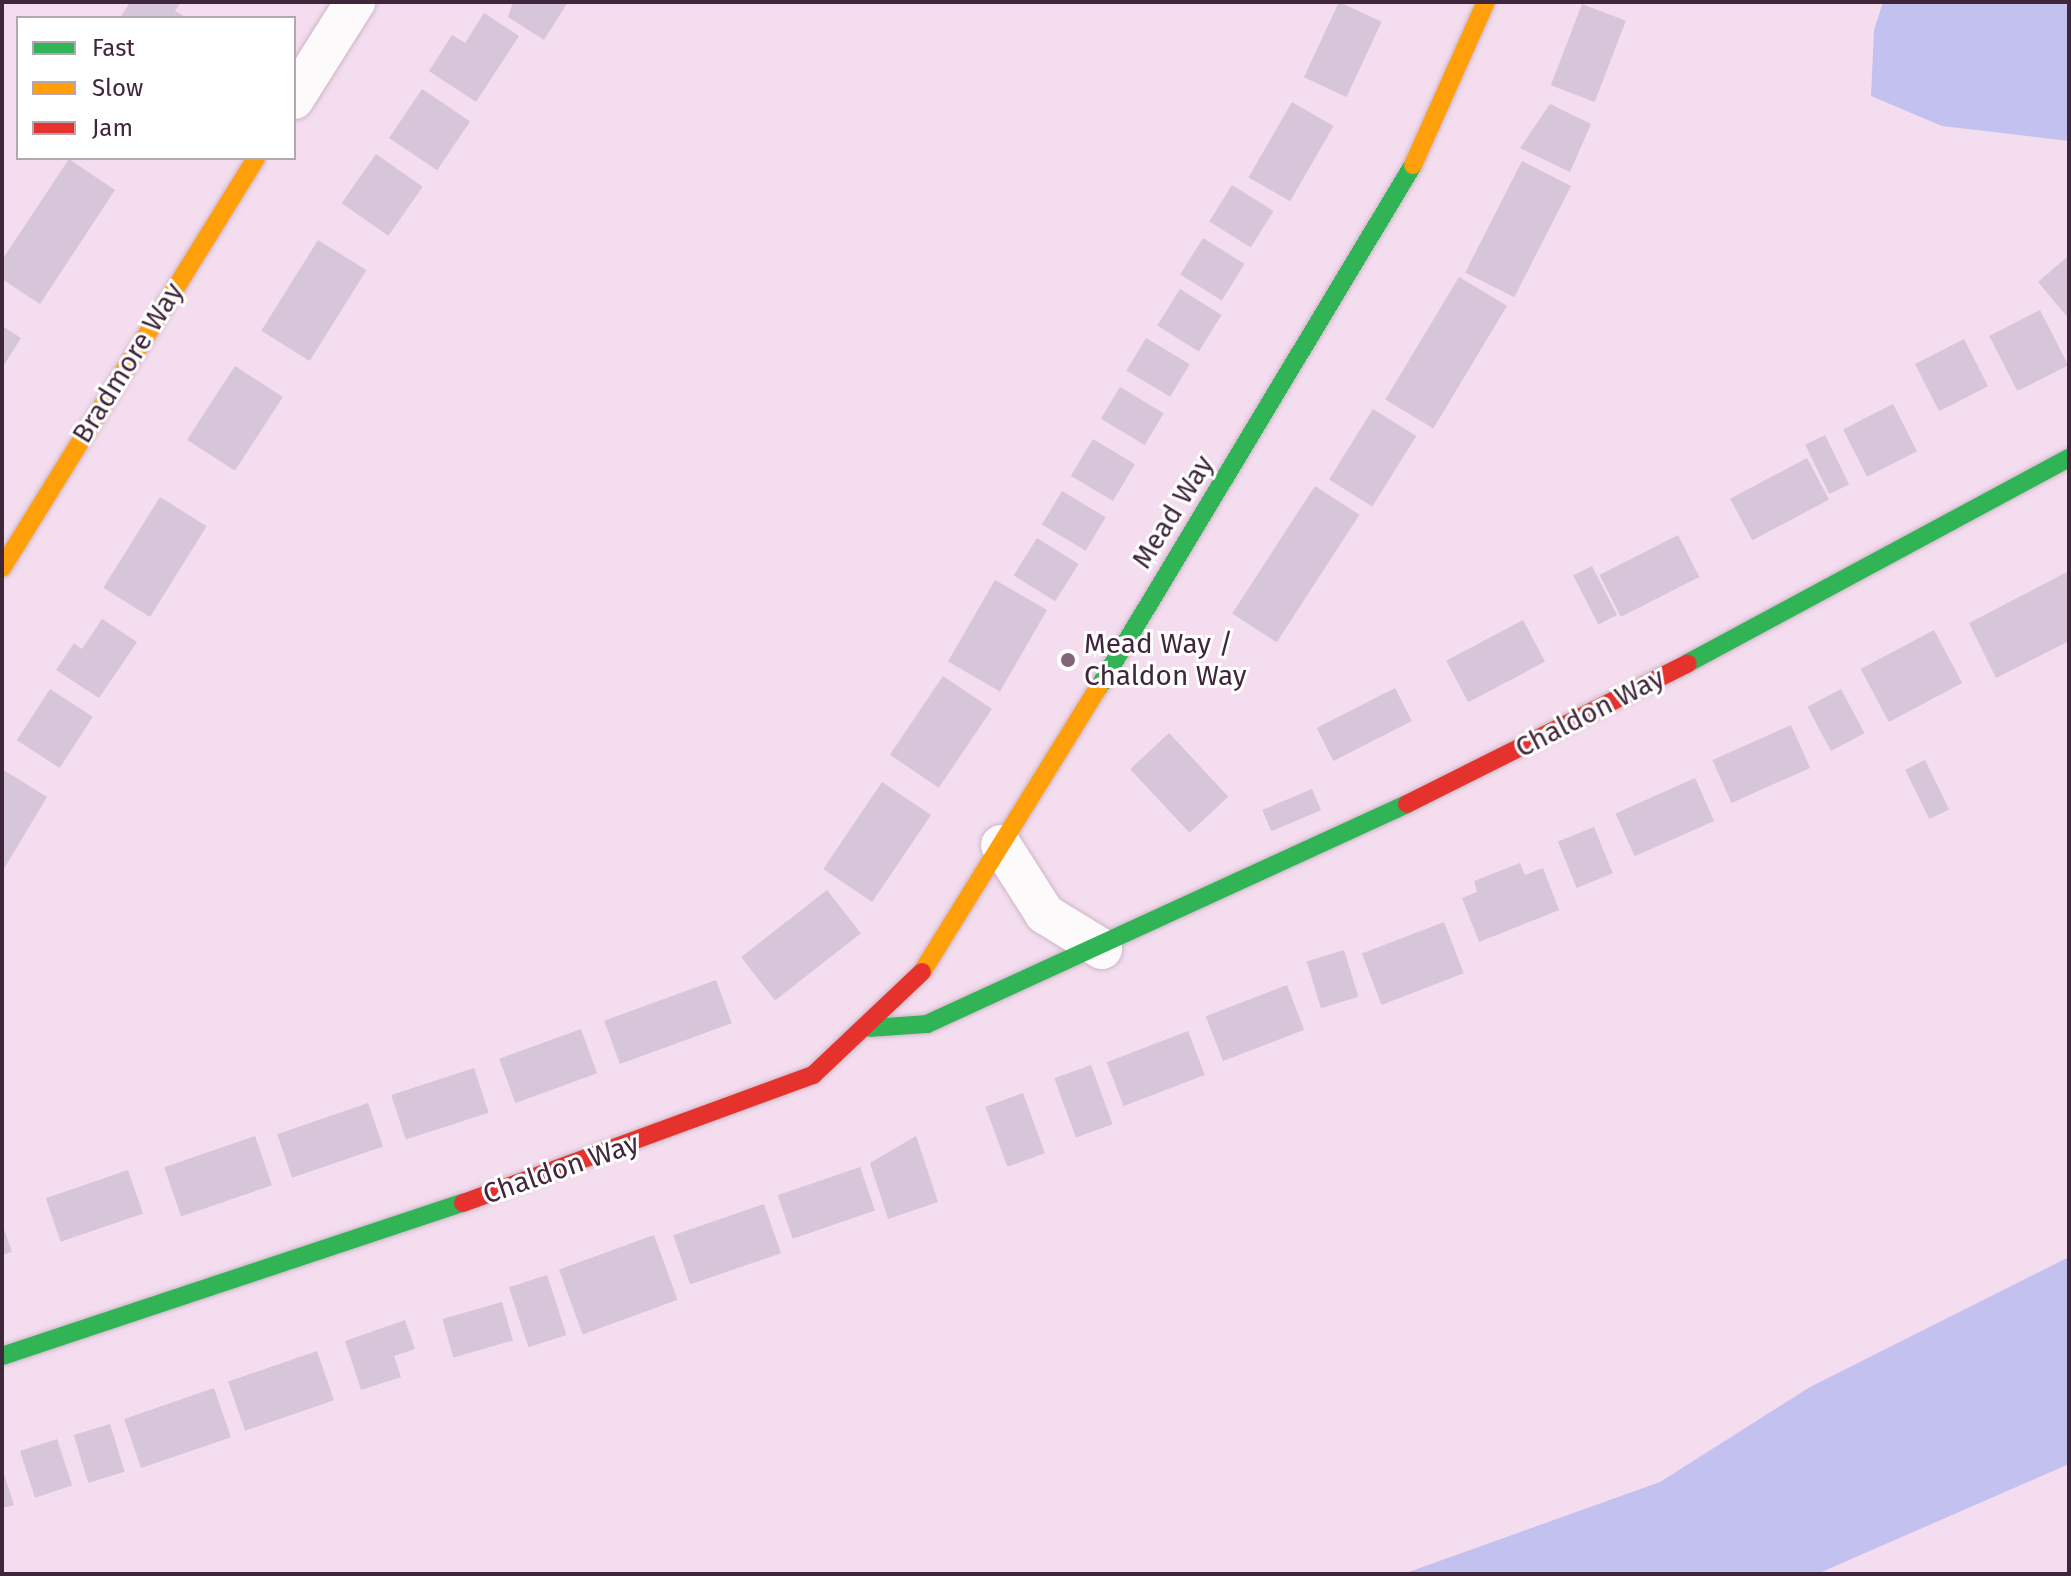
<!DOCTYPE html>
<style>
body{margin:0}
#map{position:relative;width:2071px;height:1576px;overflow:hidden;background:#f4ddee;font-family:"Fira Sans",sans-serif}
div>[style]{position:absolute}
.forest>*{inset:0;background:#c3c1f0}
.building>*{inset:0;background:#d7c5d9;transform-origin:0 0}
.roads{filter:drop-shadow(0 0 2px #ccb5c7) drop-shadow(0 0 2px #ccb5c7)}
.street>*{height:40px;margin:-20px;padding:0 20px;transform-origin:20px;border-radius:20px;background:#fdfafc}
.fast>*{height:18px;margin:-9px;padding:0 9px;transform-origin:9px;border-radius:9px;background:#30b455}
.slow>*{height:18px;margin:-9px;padding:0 9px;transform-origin:9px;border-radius:9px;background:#ff9f0a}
.jam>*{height:18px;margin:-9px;padding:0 9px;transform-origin:9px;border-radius:9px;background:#e5322d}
.dots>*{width:22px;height:22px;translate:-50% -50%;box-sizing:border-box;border:4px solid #fff;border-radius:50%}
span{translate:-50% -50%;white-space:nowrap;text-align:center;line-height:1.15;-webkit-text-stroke:6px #fff;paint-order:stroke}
.street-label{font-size:28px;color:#40263b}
.poi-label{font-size:28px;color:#40263b}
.left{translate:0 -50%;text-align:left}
.frame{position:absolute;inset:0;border:4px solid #40263b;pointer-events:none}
.legend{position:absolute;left:16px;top:16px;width:280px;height:144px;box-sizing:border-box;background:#fff;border:2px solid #b3a8b1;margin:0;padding:10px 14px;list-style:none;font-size:24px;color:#40263b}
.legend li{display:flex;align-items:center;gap:16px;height:40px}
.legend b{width:40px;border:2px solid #b3a8b1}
</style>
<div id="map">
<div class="forest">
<i style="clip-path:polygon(1883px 2px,2069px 2px,2069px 141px,1942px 126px,1871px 96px,1874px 30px)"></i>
<i style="clip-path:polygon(2069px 1257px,2069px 1464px,1817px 1574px,1403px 1574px,1660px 1482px,1810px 1387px)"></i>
</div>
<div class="building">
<i style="clip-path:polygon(130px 2px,181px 2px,175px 11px,187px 18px,120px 18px)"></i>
<i style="clip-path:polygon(513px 2px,568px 2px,544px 40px,508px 17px)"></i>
<i style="left:1339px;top:2px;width:47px;height:83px;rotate:25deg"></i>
<i style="left:1582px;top:4px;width:47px;height:87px;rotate:21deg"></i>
<i style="clip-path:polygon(484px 13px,519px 36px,476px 102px,429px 71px,452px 35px,465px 43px)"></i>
<i style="left:422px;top:89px;width:58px;height:59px;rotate:34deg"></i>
<i style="left:1292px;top:102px;width:48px;height:87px;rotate:30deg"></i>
<i style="clip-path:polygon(1550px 104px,1591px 124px,1570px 172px,1520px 148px)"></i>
<i style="left:376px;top:154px;width:57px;height:60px;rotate:35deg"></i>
<i style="clip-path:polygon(69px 159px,115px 190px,40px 304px,2px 279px,2px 260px)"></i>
<i style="left:1522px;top:161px;width:55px;height:125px;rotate:27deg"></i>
<i style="left:1232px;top:185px;width:49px;height:43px;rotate:32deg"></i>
<i style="left:1203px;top:238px;width:49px;height:43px;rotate:32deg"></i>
<i style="left:318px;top:240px;width:57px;height:107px;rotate:32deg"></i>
<i style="clip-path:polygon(2067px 257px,2069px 259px,2069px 319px,2038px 282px)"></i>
<i style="left:1459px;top:277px;width:56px;height:143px;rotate:31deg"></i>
<i style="left:1180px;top:289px;width:49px;height:43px;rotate:32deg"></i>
<i style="left:2040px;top:310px;width:62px;height:57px;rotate:63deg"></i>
<i style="clip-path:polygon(2px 326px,21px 338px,2px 368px)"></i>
<i style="left:1146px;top:338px;width:51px;height:38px;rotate:31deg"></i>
<i style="left:1964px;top:339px;width:53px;height:55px;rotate:63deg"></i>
<i style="left:235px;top:366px;width:57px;height:88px;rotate:33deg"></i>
<i style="left:1120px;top:387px;width:51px;height:37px;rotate:31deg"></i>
<i style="left:1893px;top:404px;width:53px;height:56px;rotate:63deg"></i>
<i style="left:1373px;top:409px;width:51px;height:83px;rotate:32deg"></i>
<i style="left:1825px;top:435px;width:55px;height:22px;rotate:64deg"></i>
<i style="left:1093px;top:439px;width:49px;height:43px;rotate:31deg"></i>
<i style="left:1807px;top:458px;width:47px;height:87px;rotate:62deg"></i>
<i style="left:1315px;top:486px;width:53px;height:152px;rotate:33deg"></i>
<i style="left:1062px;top:491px;width:51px;height:39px;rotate:31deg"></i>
<i style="left:160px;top:497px;width:55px;height:107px;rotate:32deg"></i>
<i style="left:1678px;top:535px;width:47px;height:88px;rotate:63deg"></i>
<i style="left:1037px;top:538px;width:49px;height:44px;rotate:32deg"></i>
<i style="left:1592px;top:566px;width:55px;height:21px;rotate:63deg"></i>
<i style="clip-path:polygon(2069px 571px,2069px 641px,1996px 678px,1969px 623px)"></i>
<i style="left:995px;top:580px;width:60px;height:94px;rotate:30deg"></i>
<i style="clip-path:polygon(102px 619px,137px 642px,99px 698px,56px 670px,74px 643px,82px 649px)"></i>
<i style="left:1523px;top:620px;width:47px;height:87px;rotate:62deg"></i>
<i style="left:1934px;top:630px;width:60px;height:83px;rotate:62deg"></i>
<i style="left:943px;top:676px;width:59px;height:95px;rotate:34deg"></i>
<i style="left:1395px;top:688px;width:37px;height:88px;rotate:63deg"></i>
<i style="left:50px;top:689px;width:51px;height:61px;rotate:33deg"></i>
<i style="left:1841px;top:689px;width:50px;height:38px;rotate:62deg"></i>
<i style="left:1791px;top:725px;width:47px;height:86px;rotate:66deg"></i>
<i style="left:1169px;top:733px;width:87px;height:53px;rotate:47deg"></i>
<i style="left:1925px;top:760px;width:55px;height:22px;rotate:64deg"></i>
<i style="clip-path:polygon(2px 769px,47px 797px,2px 872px)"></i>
<i style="left:1695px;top:778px;width:47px;height:87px;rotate:66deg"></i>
<i style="left:882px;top:782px;width:59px;height:105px;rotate:34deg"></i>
<i style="left:1312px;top:789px;width:23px;height:54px;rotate:67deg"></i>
<i style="left:1594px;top:827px;width:50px;height:39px;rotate:68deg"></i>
<i style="clip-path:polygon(1520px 863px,1525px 875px,1543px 868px,1559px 910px,1479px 942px,1462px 898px,1477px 892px,1474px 881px)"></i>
<i style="left:827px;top:890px;width:55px;height:109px;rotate:52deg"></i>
<i style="left:1444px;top:922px;width:55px;height:88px;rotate:69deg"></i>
<i style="left:1344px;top:950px;width:49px;height:39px;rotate:73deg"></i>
<i style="left:716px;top:980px;width:46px;height:119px;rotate:70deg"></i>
<i style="left:1287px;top:985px;width:48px;height:87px;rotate:69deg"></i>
<i style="left:581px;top:1029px;width:47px;height:87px;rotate:70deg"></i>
<i style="left:1188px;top:1031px;width:47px;height:87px;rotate:69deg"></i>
<i style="left:1091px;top:1065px;width:63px;height:39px;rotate:70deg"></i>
<i style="left:474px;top:1068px;width:47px;height:87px;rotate:72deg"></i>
<i style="left:1023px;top:1093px;width:64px;height:40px;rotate:70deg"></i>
<i style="left:368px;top:1103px;width:46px;height:96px;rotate:71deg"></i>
<i style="left:255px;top:1136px;width:52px;height:96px;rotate:71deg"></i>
<i style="clip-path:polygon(916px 1136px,938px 1202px,888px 1219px,870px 1163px)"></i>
<i style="left:860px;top:1167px;width:46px;height:87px;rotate:71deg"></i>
<i style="left:128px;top:1170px;width:46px;height:87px;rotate:71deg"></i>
<i style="left:764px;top:1204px;width:52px;height:96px;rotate:71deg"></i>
<i style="clip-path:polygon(2px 1223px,12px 1252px,2px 1255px)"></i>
<i style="left:654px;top:1235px;width:69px;height:101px;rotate:70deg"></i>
<i style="left:547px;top:1275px;width:63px;height:40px;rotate:72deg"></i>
<i style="left:502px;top:1302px;width:40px;height:62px;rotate:74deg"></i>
<i style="clip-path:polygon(405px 1320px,415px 1349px,394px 1356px,401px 1377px,361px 1390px,345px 1341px)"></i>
<i style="left:317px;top:1351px;width:52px;height:94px;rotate:71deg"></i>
<i style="left:214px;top:1388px;width:52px;height:95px;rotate:71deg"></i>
<i style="left:110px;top:1424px;width:50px;height:38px;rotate:73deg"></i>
<i style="left:57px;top:1439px;width:49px;height:39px;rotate:72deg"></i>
<i style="clip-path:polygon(2px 1468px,14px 1505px,2px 1508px)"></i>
</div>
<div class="roads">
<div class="street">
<i style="left:294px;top:99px;width:115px;rotate:-57.8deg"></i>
<i style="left:1001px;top:845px;width:82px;rotate:57.5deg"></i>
<i style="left:1045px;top:914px;width:67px;rotate:31.6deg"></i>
</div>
<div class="fast">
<i style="left:1688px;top:663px;width:433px;rotate:-28.3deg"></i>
<i style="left:1099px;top:687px;width:609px;rotate:-58.97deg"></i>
<i style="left:870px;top:1028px;width:57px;rotate:-4deg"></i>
<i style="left:927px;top:1024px;width:528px;rotate:-24.62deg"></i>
<i style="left:2px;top:1356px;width:486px;rotate:-18.4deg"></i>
</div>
<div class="slow">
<i style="left:1413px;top:165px;width:179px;rotate:-65.9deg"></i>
<i style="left:2px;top:568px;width:482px;rotate:-58.2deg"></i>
<i style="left:922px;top:972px;width:335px;rotate:-58.2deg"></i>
</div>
<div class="jam">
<i style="left:1407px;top:804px;width:314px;rotate:-26.6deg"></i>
<i style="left:463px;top:1203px;width:373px;rotate:-20.1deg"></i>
<i style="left:813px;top:1075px;width:150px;rotate:-43.4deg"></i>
</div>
</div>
<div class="dots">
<i style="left:1068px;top:660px;background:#7f667a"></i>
</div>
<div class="street-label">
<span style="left:128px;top:363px;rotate:-58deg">Bradmore Way</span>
<span style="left:1173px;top:512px;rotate:-58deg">Mead Way</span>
<span style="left:1590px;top:713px;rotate:-27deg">Chaldon Way</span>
<span style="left:561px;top:1169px;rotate:-19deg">Chaldon Way</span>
</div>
<div class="poi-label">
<span class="left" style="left:1084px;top:660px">Mead Way /<br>Chaldon Way</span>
</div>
<div class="frame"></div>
<ul class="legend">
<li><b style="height:10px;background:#30b455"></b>Fast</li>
<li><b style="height:10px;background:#ff9f0a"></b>Slow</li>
<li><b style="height:10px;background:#e5322d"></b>Jam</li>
</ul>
</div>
